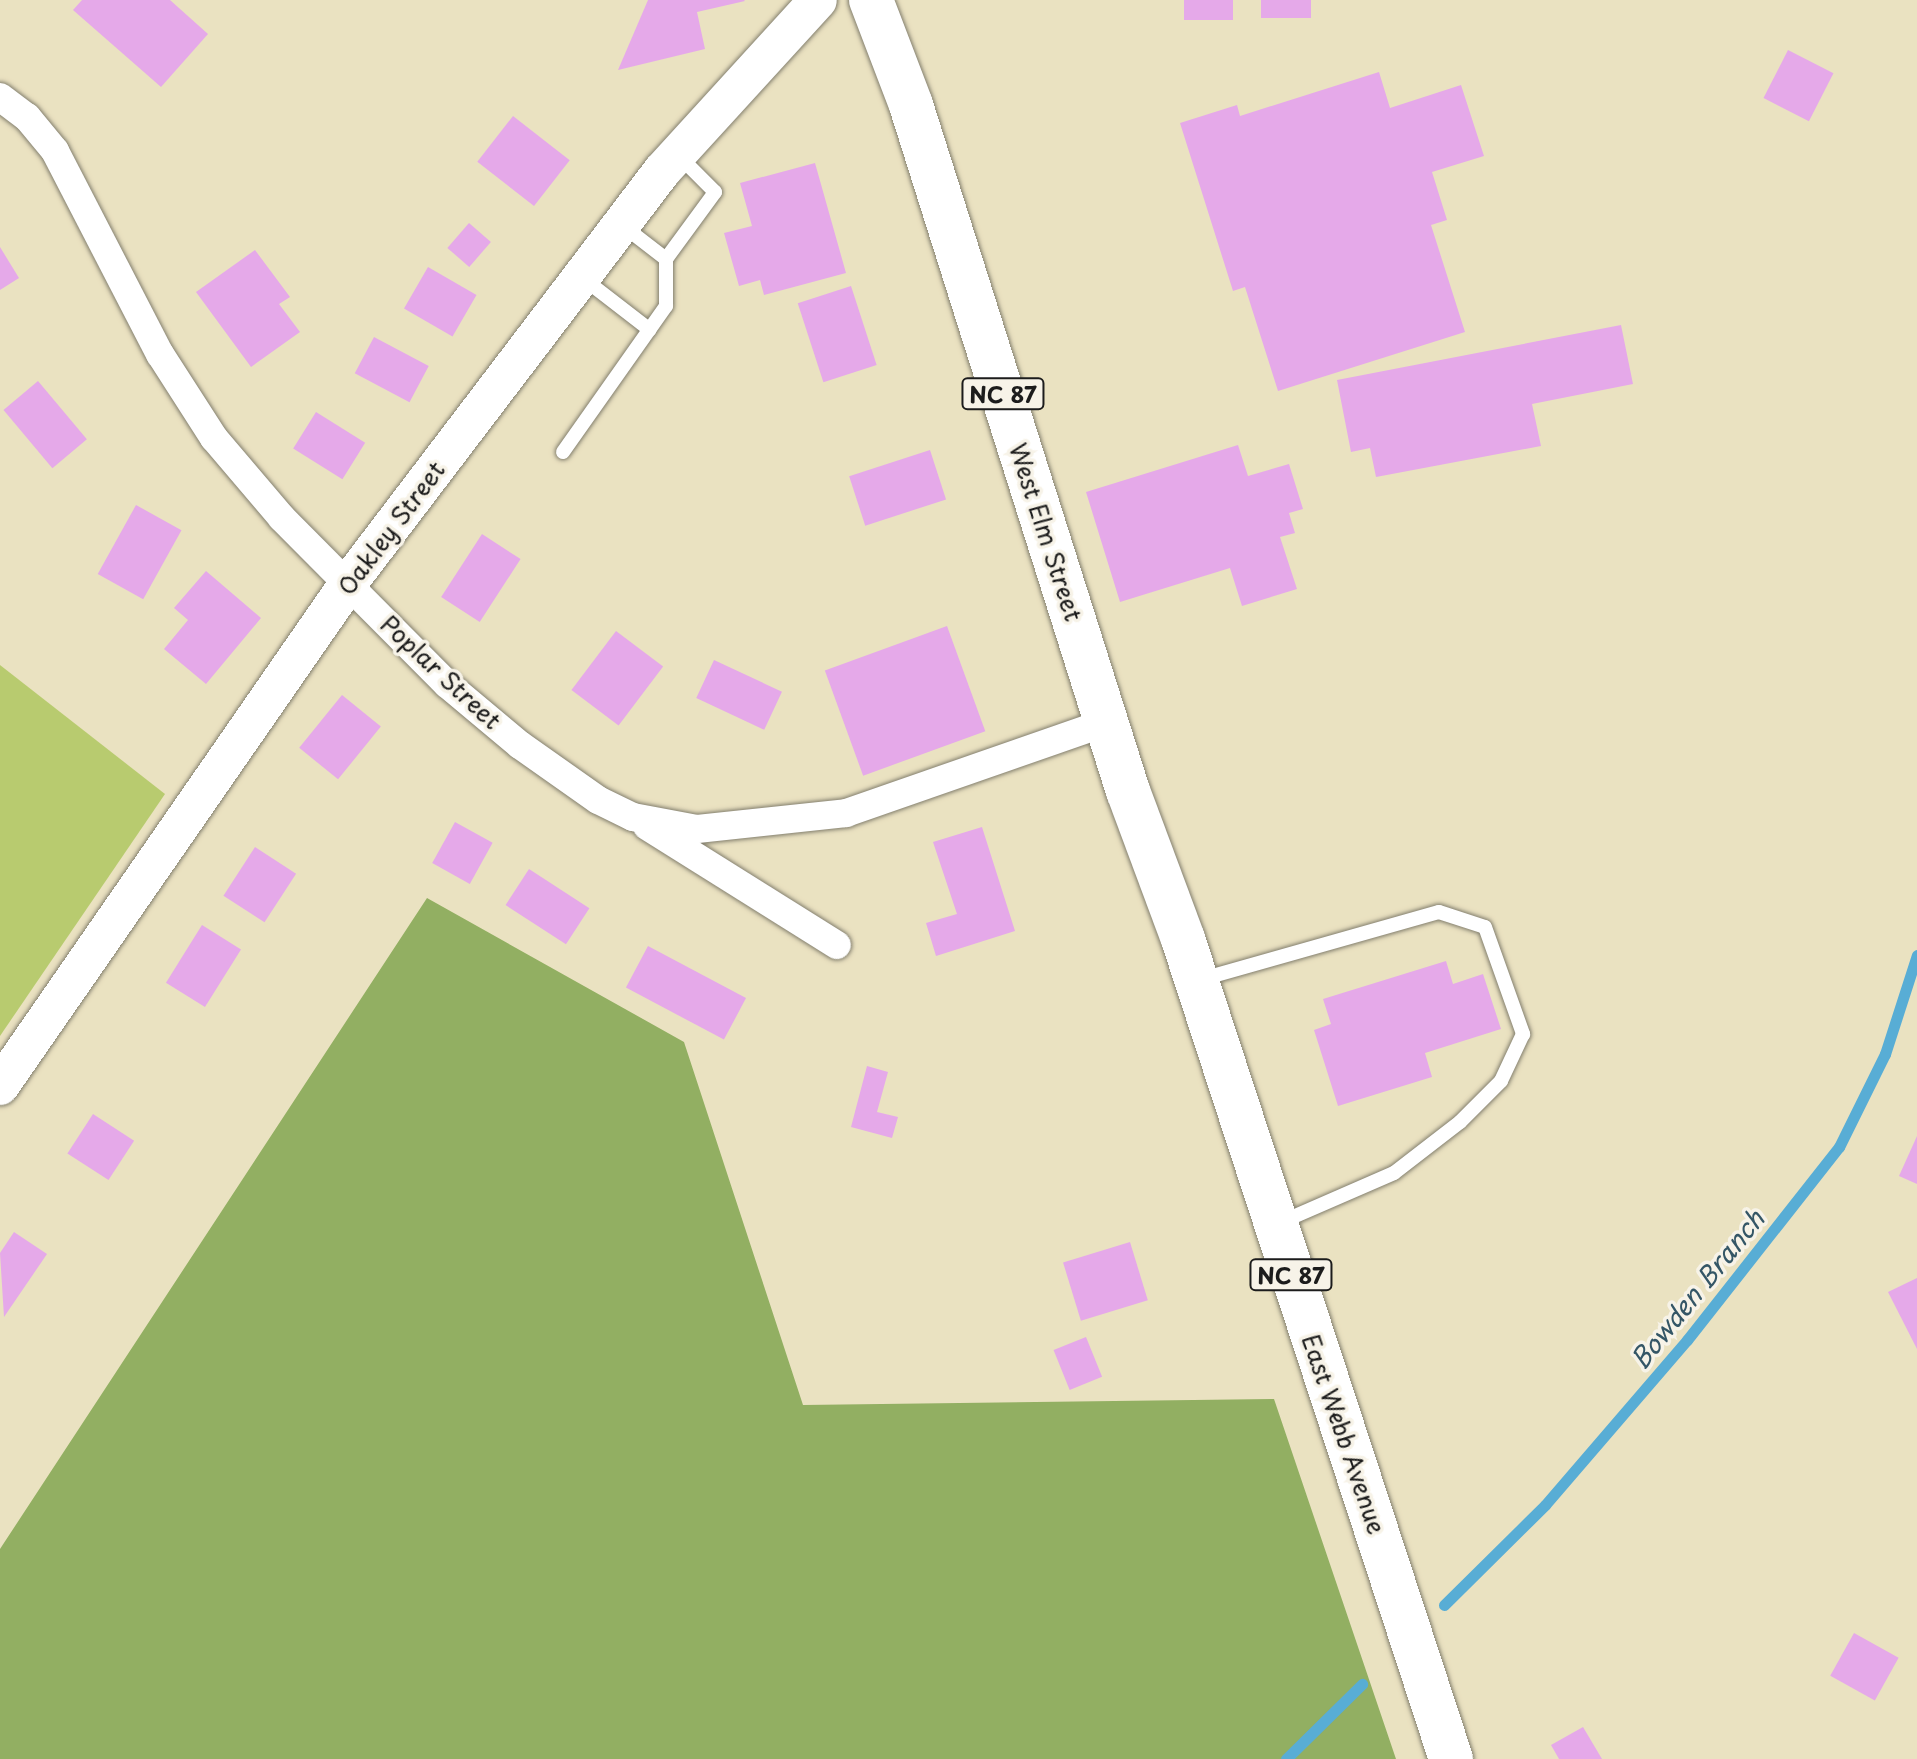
<!DOCTYPE html>
<style>
body{margin:0}
#map{position:relative;width:1917px;height:1759px;overflow:hidden;background:#eae2c1;font-family:"Playpen Sans",sans-serif}
div>[style]{position:absolute}
.green>*{inset:0;background:#b8cb6f}
.forest>*{inset:0;background:#92af62}
.stream>*{height:11px;margin:-5.5px;padding:0 5.5px;transform-origin:5.5px;border-radius:5.5px;background:#58add5}
.building>*{inset:0;background:#e5a9e9;transform-origin:0 0}
.roads{filter:drop-shadow(0 0 2px #837f6e) drop-shadow(0 0 2px #837f6e)}
.lane>*{height:14px;margin:-7px;padding:0 7px;transform-origin:7px;border-radius:7px;background:#fff}
.street>*{height:28px;margin:-14px;padding:0 14px;transform-origin:14px;border-radius:14px;background:#fff}
.secondary>*{height:38px;margin:-19px;padding:0 19px;transform-origin:19px;border-radius:19px;background:#fff}
.highway>*{height:44px;margin:-22px;padding:0 22px;transform-origin:22px;border-radius:22px;background:#fff}
span{translate:-50% -50%;white-space:nowrap;text-align:center;line-height:1.15;-webkit-text-stroke:7px #f7f3e8;paint-order:stroke}
.shield-label span{padding:2px 6px;background:#f7f3e8;border:2px solid;border-radius:6px;-webkit-text-stroke-width:0}
.shield-label{font-size:22px;color:#1c1c1c;font-weight:700}
.street-label{font-size:24px;color:#1c1c1c}
.water-label{font-size:26px;color:#345666;font-style:italic}
</style>
<div id="map">
<div class="green">
<i style="clip-path:polygon(0 665px,165px 794px,0 1036px)"></i>
</div>
<div class="forest">
<i style="clip-path:polygon(427px 898px,684px 1042px,803px 1405px,1274px 1399px,1396px 1759px,0 1759px,0 1549px)"></i>
</div>
<div class="stream">
<i style="left:1444px;top:1605px;width:142px;rotate:-44.7deg"></i>
<i style="left:1545px;top:1505px;width:218px;rotate:-49.3deg"></i>
<i style="left:1687px;top:1340px;width:246px;rotate:-51.8deg"></i>
<i style="left:1839px;top:1147px;width:104px;rotate:-63.7deg"></i>
<i style="left:1885px;top:1054px;width:104px;rotate:-72.1deg"></i>
<i style="left:1286px;top:1759px;width:107px;rotate:-44.6deg"></i>
</div>
<div class="building">
<i style="clip-path:polygon(82px 0,170px 0,208px 34px,161px 87px,73px 10px)"></i>
<i style="clip-path:polygon(648px 0,744px 0,745px 1px,697px 12px,705px 49px,618px 70px)"></i>
<i style="left:1184px;top:0;width:49px;height:20px"></i>
<i style="left:1261px;top:0;width:50px;height:18px"></i>
<i style="left:1788px;top:50px;width:51px;height:54px;rotate:27deg"></i>
<i style="clip-path:polygon(1379px 72px,1390px 108px,1461px 85px,1484px 156px,1432px 172px,1447px 220px,1431px 225px,1465px 332px,1278px 391px,1245px 287px,1233px 291px,1180px 123px,1237px 105px,1240px 116px)"></i>
<i style="left:513px;top:116px;width:72px;height:58px;rotate:38deg"></i>
<i style="clip-path:polygon(815px 163px,846px 273px,764px 295px,760px 280px,739px 286px,724px 233px,752px 226px,740px 183px)"></i>
<i style="left:469px;top:223px;width:29px;height:33px;rotate:41deg"></i>
<i style="clip-path:polygon(0 247px,19px 278px,0 290px)"></i>
<i style="clip-path:polygon(255px 250px,290px 297px,279px 304px,300px 332px,251px 367px,196px 292px)"></i>
<i style="left:428px;top:267px;width:56px;height:48px;rotate:30deg"></i>
<i style="left:851px;top:286px;width:83px;height:56px;rotate:72deg"></i>
<i style="clip-path:polygon(1621px 325px,1633px 384px,1532px 404px,1541px 446px,1376px 477px,1370px 448px,1351px 452px,1337px 380px)"></i>
<i style="left:374px;top:337px;width:62px;height:41px;rotate:28deg"></i>
<i style="left:38px;top:381px;width:76px;height:45px;rotate:50deg"></i>
<i style="left:316px;top:412px;width:58px;height:43px;rotate:32deg"></i>
<i style="clip-path:polygon(1238px 445px,1248px 476px,1289px 464px,1303px 509px,1289px 513px,1295px 533px,1280px 537px,1297px 589px,1242px 606px,1230px 568px,1120px 602px,1086px 492px)"></i>
<i style="left:930px;top:450px;width:52px;height:85px;rotate:72deg"></i>
<i style="left:136px;top:505px;width:52px;height:79px;rotate:29deg"></i>
<i style="left:482px;top:534px;width:46px;height:75px;rotate:33deg"></i>
<i style="clip-path:polygon(206px 571px,261px 618px,206px 684px,164px 649px,188px 620px,174px 608px)"></i>
<i style="left:947px;top:626px;width:112px;height:130px;rotate:70deg"></i>
<i style="left:616px;top:631px;width:59px;height:74px;rotate:37deg"></i>
<i style="left:714px;top:660px;width:75px;height:42px;rotate:25deg"></i>
<i style="left:342px;top:695px;width:50px;height:68px;rotate:39deg"></i>
<i style="left:455px;top:822px;width:43px;height:47px;rotate:29deg"></i>
<i style="clip-path:polygon(982px 827px,1015px 931px,936px 956px,926px 923px,957px 914px,933px 842px)"></i>
<i style="left:255px;top:847px;width:49px;height:58px;rotate:33deg"></i>
<i style="left:529px;top:869px;width:72px;height:43px;rotate:33deg"></i>
<i style="left:202px;top:925px;width:46px;height:68px;rotate:32deg"></i>
<i style="left:648px;top:946px;width:111px;height:47px;rotate:28deg"></i>
<i style="clip-path:polygon(1446px 961px,1453px 984px,1483px 974px,1501px 1029px,1425px 1053px,1432px 1077px,1338px 1106px,1314px 1030px,1331px 1024px,1323px 999px)"></i>
<i style="clip-path:polygon(867px 1066px,888px 1072px,877px 1112px,898px 1117px,892px 1138px,851px 1127px)"></i>
<i style="left:93px;top:1114px;width:49px;height:47px;rotate:33deg"></i>
<i style="clip-path:polygon(1917px 1136px,1917px 1184px,1899px 1176px)"></i>
<i style="clip-path:polygon(14px 1232px,47px 1254px,4px 1317px,0 1253px)"></i>
<i style="left:1130px;top:1242px;width:61px;height:70px;rotate:73deg"></i>
<i style="clip-path:polygon(1917px 1278px,1917px 1349px,1888px 1292px)"></i>
<i style="left:1086px;top:1337px;width:43px;height:35px;rotate:68deg"></i>
<i style="left:1854px;top:1633px;width:51px;height:49px;rotate:29deg"></i>
<i style="clip-path:polygon(1583px 1727px,1602px 1759px,1559px 1759px,1551px 1745px)"></i>
</div>
<div class="roads">
<div class="lane">
<i style="left:622px;top:225px;width:56px;rotate:37.7deg"></i>
<i style="left:584px;top:279px;width:83px;rotate:37.7deg"></i>
<i style="left:563px;top:452px;width:179px;rotate:-54.8deg"></i>
<i style="left:666px;top:306px;width:47px;rotate:-90deg"></i>
<i style="left:666px;top:259px;width:83px;rotate:-53.8deg"></i>
<i style="left:715px;top:192px;width:54px;rotate:-135deg"></i>
<i style="left:1202px;top:979px;width:246px;rotate:-15.8deg"></i>
<i style="left:1439px;top:912px;width:48px;rotate:18.1deg"></i>
<i style="left:1485px;top:927px;width:114px;rotate:70.4deg"></i>
<i style="left:1523px;top:1034px;width:52px;rotate:115.1deg"></i>
<i style="left:1501px;top:1081px;width:58px;rotate:135deg"></i>
<i style="left:1460px;top:1122px;width:83px;rotate:142.3deg"></i>
<i style="left:1394px;top:1173px;width:125px;rotate:156.5deg"></i>
</div>
<div class="street">
<i style="left:0;top:97px;width:34px;rotate:37deg"></i>
<i style="left:27px;top:117px;width:44px;rotate:50.5deg"></i>
<i style="left:55px;top:151px;width:229px;rotate:62.7deg"></i>
<i style="left:160px;top:354px;width:100px;rotate:57.3deg"></i>
<i style="left:214px;top:438px;width:105px;rotate:49.6deg"></i>
<i style="left:282px;top:518px;width:234px;rotate:45.2deg"></i>
<i style="left:447px;top:684px;width:95px;rotate:39.9deg"></i>
<i style="left:520px;top:745px;width:95px;rotate:35.2deg"></i>
<i style="left:598px;top:800px;width:39px;rotate:26deg"></i>
<i style="left:633px;top:817px;width:65px;rotate:10.6deg"></i>
<i style="left:697px;top:829px;width:150px;rotate:-6.1deg"></i>
<i style="left:846px;top:813px;width:276px;rotate:-19.2deg"></i>
<i style="left:647px;top:826px;width:224px;rotate:32.1deg"></i>
</div>
<div class="secondary">
<i style="left:0;top:1086px;width:614px;rotate:-55.28deg"></i>
<i style="left:350px;top:581px;width:515px;rotate:-52.73deg"></i>
<i style="left:662px;top:171px;width:231px;rotate:-47.6deg"></i>
</div>
<div class="highway">
<i style="left:871px;top:0;width:112px;rotate:69.1deg"></i>
<i style="left:911px;top:105px;width:720px;rotate:72.45deg"></i>
<i style="left:1128px;top:791px;width:158px;rotate:69.6deg"></i>
<i style="left:1183px;top:939px;width:863px;rotate:71.9deg"></i>
</div>
</div>
<div class="shield-label">
<span style="left:1003px;top:394px">NC 87</span>
<span style="left:1291px;top:1275px">NC 87</span>
</div>
<div class="street-label">
<span style="left:391px;top:528px;rotate:-53deg">Oakley Street</span>
<span style="left:1046px;top:532px;rotate:72deg">West Elm Street</span>
<span style="left:441px;top:672px;rotate:43deg">Poplar Street</span>
<span style="left:1344px;top:1434px;rotate:71deg">East Webb Avenue</span>
</div>
<div class="water-label">
<span style="left:1697px;top:1289px;rotate:-51deg">Bowden Branch</span>
</div>
</div>
